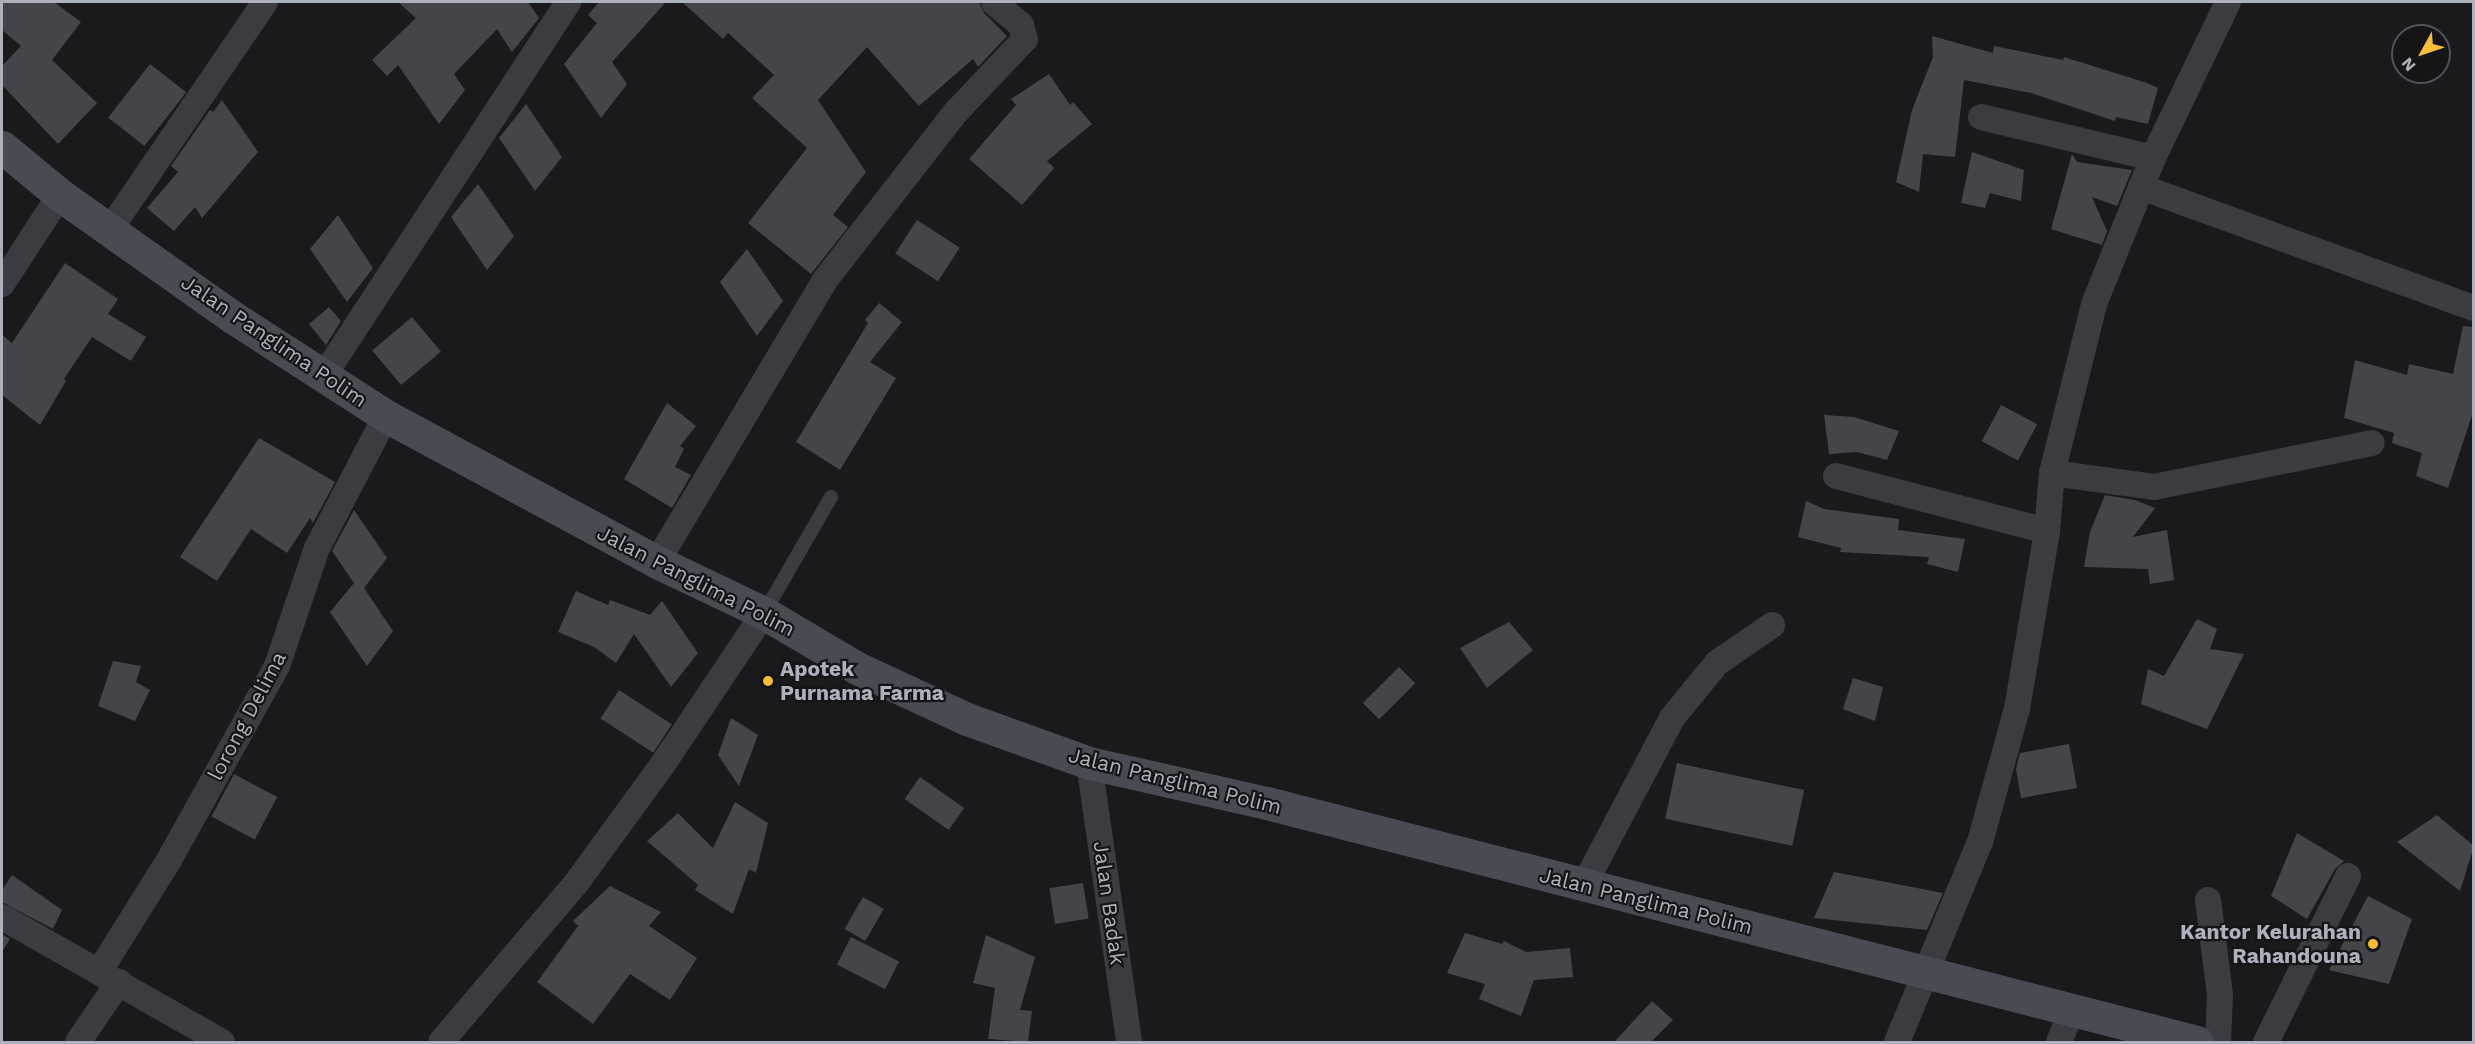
<!DOCTYPE html>
<style>
body{margin:0}
#map{position:relative;width:2475px;height:1044px;overflow:hidden;background:#1a1a1d;font-family:"Work Sans",sans-serif}
div>[style]{position:absolute}
.building>*{inset:0;background:#44454a;transform-origin:0 0}
.lane>*{height:14px;margin:-7px;padding:0 7px;transform-origin:7px;border-radius:7px;background:#3b3c42}
.street>*{height:26px;margin:-13px;padding:0 13px;transform-origin:13px;border-radius:13px;background:#3b3c42}
.secondary>*{height:33px;margin:-16.5px;padding:0 16.5px;transform-origin:16.5px;border-radius:16.5px;background:#494b52}
.dots>*{width:16px;height:16px;translate:-50% -50%;box-sizing:border-box;border:3px solid #151518;border-radius:50%}
span{translate:-50% -50%;white-space:nowrap;text-align:center;line-height:1.15;-webkit-text-stroke:4.5px #151518;paint-order:stroke}
.street-label{font-size:21px;color:#adb1bc}
.poi-label{font-size:21px;color:#adb1bc;font-weight:700}
.left{translate:0 -50%;text-align:left}
.right{translate:-100% -50%;text-align:right}
.frame{position:absolute;inset:0;border:3px solid #adb1bc;pointer-events:none}
.north{position:absolute;left:2391px;top:24px;width:60px;height:60px;box-sizing:border-box;background:#151518;border:2px solid #52535a;border-radius:50%;rotate:230deg;font-size:16px;font-weight:700;line-height:24px;text-align:center;color:#adb1bc}
.north::after{content:'';display:block;margin:auto;width:21px;height:27px;background:#f6bc3a;clip-path:polygon(50% 0,100% 100%,50% 72%,0 100%)}
</style>
<div id="map">
<div class="building">
<i style="clip-path:polygon(2px 2px,54px 2px,81px 22px,52px 60px,97px 103px,58px 144px,2px 85px,2px 66px,21px 46px,2px 30px)"></i>
<i style="clip-path:polygon(398px 2px,528px 2px,539px 18px,512px 52px,497px 29px,454px 74px,465px 90px,439px 124px,398px 65px,387px 76px,372px 60px,416px 18px)"></i>
<i style="clip-path:polygon(599px 2px,666px 2px,612px 62px,627px 84px,601px 118px,564px 64px,597px 23px,588px 15px)"></i>
<i style="clip-path:polygon(682px 2px,979px 2px,984px 13px,1007px 36px,978px 67px,973px 59px,919px 106px,867px 47px,818px 100px,866px 172px,833px 215px,848px 227px,811px 274px,748px 223px,807px 148px,752px 98px,774px 75px,728px 33px,723px 39px)"></i>
<i style="clip-path:polygon(1932px 36px,1993px 53px,1994px 46px,2063px 60px,2064px 57px,2147px 83px,2158px 88px,2148px 124px,2116px 117px,2115px 121px,2031px 93px,1964px 80px,1955px 157px,1923px 154px,1919px 192px,1896px 182px,1912px 110px,1933px 57px)"></i>
<i style="left:150px;top:64px;width:46px;height:68px;rotate:38deg"></i>
<i style="clip-path:polygon(1049px 74px,1070px 105px,1073px 102px,1092px 124px,1047px 161px,1054px 168px,1022px 205px,969px 159px,1016px 105px,1011px 99px)"></i>
<i style="clip-path:polygon(222px 100px,258px 152px,202px 218px,195px 207px,174px 231px,147px 208px,178px 172px,171px 166px,210px 110px,213px 112px)"></i>
<i style="clip-path:polygon(526px 104px,562px 157px,535px 191px,499px 138px)"></i>
<i style="clip-path:polygon(1972px 152px,2024px 170px,2021px 201px,1990px 193px,1985px 208px,1961px 203px)"></i>
<i style="clip-path:polygon(2072px 154px,2077px 162px,2132px 170px,2117px 206px,2092px 197px,2107px 231px,2102px 245px,2051px 229px)"></i>
<i style="clip-path:polygon(478px 184px,514px 236px,487px 270px,451px 217px)"></i>
<i style="clip-path:polygon(338px 215px,373px 268px,347px 302px,310px 249px)"></i>
<i style="left:917px;top:220px;width:51px;height:40px;rotate:33deg"></i>
<i style="clip-path:polygon(747px 249px,783px 301px,757px 336px,720px 282px)"></i>
<i style="clip-path:polygon(65px 263px,118px 299px,108px 314px,146px 337px,131px 361px,92px 337px,64px 379px,66px 381px,40px 425px,2px 395px,2px 335px,12px 343px)"></i>
<i style="clip-path:polygon(879px 303px,902px 322px,870px 362px,896px 378px,840px 470px,796px 442px,868px 323px,865px 320px)"></i>
<i style="clip-path:polygon(329px 307px,341px 321px,326px 345px,309px 324px)"></i>
<i style="left:412px;top:317px;width:45px;height:52px;rotate:50deg"></i>
<i style="clip-path:polygon(2463px 326px,2474px 327px,2474px 409px,2448px 488px,2416px 476px,2422px 453px,2392px 443px,2394px 433px,2344px 418px,2355px 360px,2407px 375px,2409px 364px,2453px 374px)"></i>
<i style="clip-path:polygon(667px 403px,696px 426px,680px 446px,684px 449px,675px 467px,691px 475px,672px 508px,624px 479px)"></i>
<i style="left:2001px;top:405px;width:41px;height:41px;rotate:28deg"></i>
<i style="clip-path:polygon(1824px 415px,1854px 417px,1899px 431px,1887px 460px,1857px 452px,1829px 454px)"></i>
<i style="clip-path:polygon(259px 438px,335px 482px,313px 523px,310px 518px,287px 553px,251px 529px,217px 581px,180px 557px)"></i>
<i style="clip-path:polygon(2105px 495px,2135px 500px,2155px 508px,2133px 537px,2167px 530px,2174px 580px,2150px 584px,2148px 569px,2084px 567px,2090px 532px)"></i>
<i style="clip-path:polygon(1806px 501px,1824px 509px,1899px 519px,1898px 530px,1965px 539px,1958px 572px,1927px 564px,1929px 557px,1840px 552px,1841px 548px,1798px 537px)"></i>
<i style="clip-path:polygon(354px 510px,387px 558px,364px 588px,393px 631px,367px 666px,330px 612px,354px 583px,332px 551px)"></i>
<i style="clip-path:polygon(576px 591px,608px 605px,610px 600px,650px 615px,662px 601px,698px 653px,671px 687px,634px 634px,616px 663px,594px 647px,558px 632px)"></i>
<i style="clip-path:polygon(2197px 619px,2217px 629px,2210px 649px,2244px 654px,2207px 729px,2141px 704px,2148px 669px,2164px 676px)"></i>
<i style="clip-path:polygon(1509px 622px,1533px 650px,1487px 688px,1460px 648px)"></i>
<i style="clip-path:polygon(113px 661px,141px 666px,136px 682px,150px 690px,135px 721px,98px 706px)"></i>
<i style="left:1399px;top:667px;width:23px;height:51px;rotate:45deg"></i>
<i style="clip-path:polygon(1853px 678px,1883px 687px,1875px 721px,1843px 709px)"></i>
<i style="left:619px;top:690px;width:63px;height:34px;rotate:33deg"></i>
<i style="clip-path:polygon(731px 718px,758px 735px,739px 786px,718px 755px)"></i>
<i style="clip-path:polygon(2069px 744px,2077px 788px,2021px 798px,2016px 769px,2020px 753px)"></i>
<i style="left:1677px;top:763px;width:130px;height:57px;rotate:12deg"></i>
<i style="left:234px;top:774px;width:49px;height:48px;rotate:28deg"></i>
<i style="left:920px;top:777px;width:54px;height:27px;rotate:35deg"></i>
<i style="clip-path:polygon(735px 802px,768px 823px,756px 873px,749px 869px,733px 914px,695px 890px,698px 885px,647px 841px,678px 813px,713px 848px)"></i>
<i style="clip-path:polygon(2437px 815px,2474px 846px,2460px 891px,2397px 842px)"></i>
<i style="clip-path:polygon(2297px 833px,2344px 861px,2335px 869px,2307px 919px,2271px 896px)"></i>
<i style="clip-path:polygon(1834px 872px,1943px 893px,1927px 930px,1814px 918px)"></i>
<i style="clip-path:polygon(12px 875px,62px 910px,53px 929px,2px 902px,2px 890px)"></i>
<i style="left:1083px;top:883px;width:36px;height:34px;rotate:81deg"></i>
<i style="clip-path:polygon(610px 886px,661px 912px,649px 926px,697px 958px,670px 1000px,630px 974px,593px 1024px,537px 982px,578px 926px,573px 921px)"></i>
<i style="clip-path:polygon(2368px 896px,2412px 919px,2389px 984px,2329px 970px)"></i>
<i style="left:863px;top:897px;width:24px;height:37px;rotate:30deg"></i>
<i style="clip-path:polygon(1465px 933px,1502px 944px,1504px 941px,1526px 952px,1570px 948px,1573px 977px,1534px 980px,1521px 1016px,1479px 999px,1485px 984px,1447px 973px)"></i>
<i style="clip-path:polygon(2px 934px,10px 939px,2px 952px)"></i>
<i style="clip-path:polygon(986px 935px,1035px 957px,1020px 1010px,1032px 1011px,1028px 1042px,988px 1039px,995px 988px,973px 983px)"></i>
<i style="left:851px;top:937px;width:54px;height:31px;rotate:27deg"></i>
<i style="clip-path:polygon(1652px 1001px,1673px 1020px,1651px 1042px,1614px 1042px)"></i>
</div>
<div class="lane">
<i style="left:764px;top:613px;width:134px;rotate:-60deg"></i>
</div>
<div class="street">
<i style="left:1981px;top:117px;width:177px;rotate:13.4deg"></i>
<i style="left:2141px;top:187px;width:354px;rotate:20deg"></i>
<i style="left:111px;top:228px;width:273px;rotate:-55.7deg"></i>
<i style="left:2px;top:284px;width:106px;rotate:-56.9deg"></i>
<i style="left:323px;top:377px;width:448px;rotate:-56.8deg"></i>
<i style="left:2052px;top:473px;width:103px;rotate:7.8deg"></i>
<i style="left:2154px;top:487px;width:222px;rotate:-11.4deg"></i>
<i style="left:1836px;top:476px;width:218px;rotate:14.6deg"></i>
<i style="left:657px;top:562px;width:328px;rotate:-59.2deg"></i>
<i style="left:825px;top:280px;width:213px;rotate:-52.1deg"></i>
<i style="left:956px;top:112px;width:100px;rotate:-46.6deg"></i>
<i style="left:1025px;top:39px;width:15px;rotate:-106deg"></i>
<i style="left:1021px;top:25px;width:35px;rotate:-140deg"></i>
<i style="left:1089px;top:763px;width:282px;rotate:81.8deg"></i>
<i style="left:1584px;top:885px;width:189px;rotate:-62.2deg"></i>
<i style="left:1672px;top:718px;width:71px;rotate:-50.7deg"></i>
<i style="left:1717px;top:663px;width:67px;rotate:-34.6deg"></i>
<i style="left:2208px;top:900px;width:96px;rotate:82.8deg"></i>
<i style="left:2220px;top:995px;width:47px;rotate:92.4deg"></i>
<i style="left:2px;top:917px;width:253px;rotate:29.6deg"></i>
<i style="left:99px;top:972px;width:132px;rotate:-58deg"></i>
<i style="left:169px;top:860px;width:222px;rotate:-60.9deg"></i>
<i style="left:277px;top:666px;width:125px;rotate:-71.3deg"></i>
<i style="left:317px;top:548px;width:149px;rotate:-62.4deg"></i>
<i style="left:78px;top:1042px;width:73px;rotate:-55.7deg"></i>
<i style="left:441px;top:1042px;width:210px;rotate:-49.6deg"></i>
<i style="left:577px;top:882px;width:146px;rotate:-53.9deg"></i>
<i style="left:663px;top:764px;width:182px;rotate:-56.2deg"></i>
<i style="left:1897px;top:1042px;width:217px;rotate:-67.5deg"></i>
<i style="left:1980px;top:842px;width:138px;rotate:-74.5deg"></i>
<i style="left:2017px;top:709px;width:181px;rotate:-80.4deg"></i>
<i style="left:2047px;top:531px;width:58px;rotate:-85.1deg"></i>
<i style="left:2052px;top:473px;width:174px;rotate:-76deg"></i>
<i style="left:2094px;top:304px;width:157px;rotate:-68deg"></i>
<i style="left:2153px;top:158px;width:173px;rotate:-64.3deg"></i>
<i style="left:2059px;top:1042px;width:35px;rotate:-68deg"></i>
<i style="left:2266px;top:1042px;width:185px;rotate:-63.7deg"></i>
</div>
<div class="secondary">
<i style="left:2px;top:147px;width:75px;rotate:39.6deg"></i>
<i style="left:60px;top:195px;width:213px;rotate:35.3deg"></i>
<i style="left:234px;top:318px;width:181px;rotate:32.8deg"></i>
<i style="left:386px;top:416px;width:308px;rotate:28.3deg"></i>
<i style="left:657px;top:562px;width:119px;rotate:25.5deg"></i>
<i style="left:764px;top:613px;width:108px;rotate:30.6deg"></i>
<i style="left:857px;top:668px;width:121px;rotate:24.9deg"></i>
<i style="left:967px;top:719px;width:130px;rotate:19.8deg"></i>
<i style="left:1089px;top:763px;width:182px;rotate:12.7deg"></i>
<i style="left:1267px;top:803px;width:960px;rotate:14.41deg"></i>
</div>
<div class="dots">
<i style="left:768px;top:681px;background:#f6bc3a"></i>
<i style="left:2373px;top:944px;background:#f6bc3a"></i>
</div>
<div class="street-label">
<span style="left:274px;top:341px;rotate:34deg">Jalan Panglima Polim</span>
<span style="left:696px;top:581px;rotate:27deg">Jalan Panglima Polim</span>
<span style="left:247px;top:716px;rotate:-62deg">lorong Delima</span>
<span style="left:1175px;top:781px;rotate:14deg">Jalan Panglima Polim</span>
<span style="left:1646px;top:901px;rotate:14deg">Jalan Panglima Polim</span>
<span style="left:1109px;top:903px;rotate:82deg">Jalan Badak</span>
</div>
<div class="poi-label">
<span class="left" style="left:780px;top:681px">Apotek<br>Purnama Farma</span>
<span class="right" style="left:2361px;top:944px">Kantor Kelurahan<br>Rahandouna</span>
</div>
<div class="frame"></div>
<div class="north">N</div>
</div>
